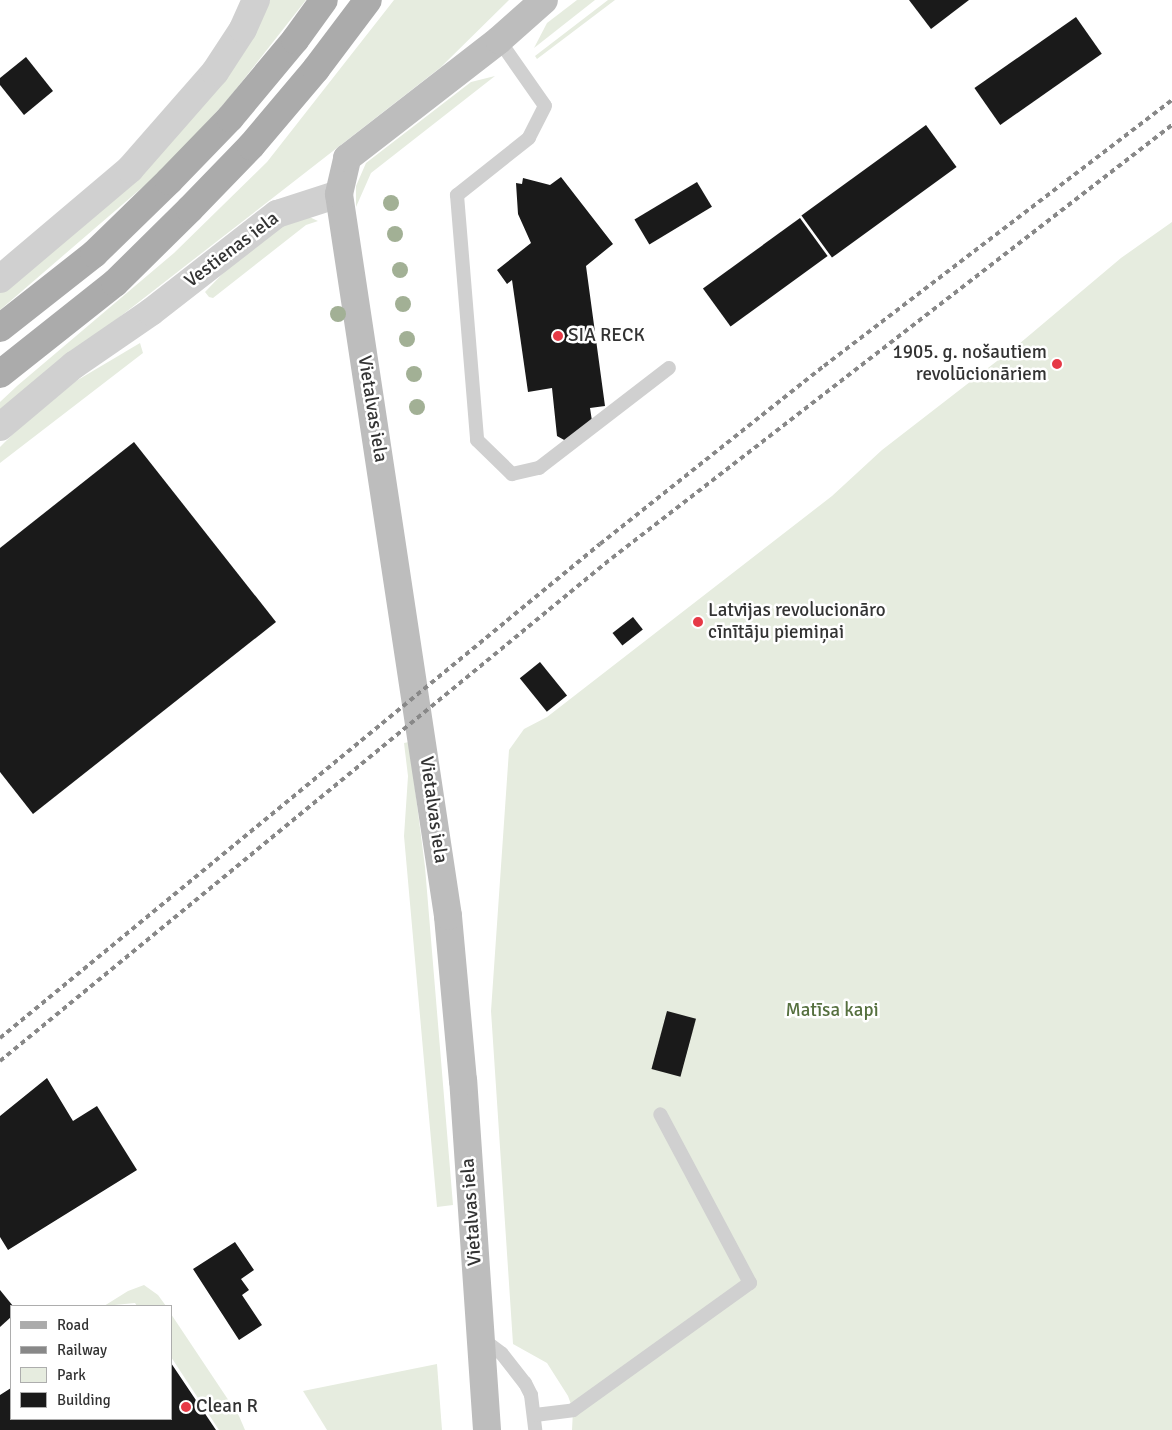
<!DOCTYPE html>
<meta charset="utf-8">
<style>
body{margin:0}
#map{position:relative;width:1172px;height:1430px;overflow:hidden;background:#fff;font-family:Signika,sans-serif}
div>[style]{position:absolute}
.green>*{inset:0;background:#e6ecdf}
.building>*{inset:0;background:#1a1a1a;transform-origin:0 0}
.lane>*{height:14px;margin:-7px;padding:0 7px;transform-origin:7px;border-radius:7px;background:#d0d0d0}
.street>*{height:28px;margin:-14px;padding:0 14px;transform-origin:14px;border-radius:14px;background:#d0d0d0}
.secondary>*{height:28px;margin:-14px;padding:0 14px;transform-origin:14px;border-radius:14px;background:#bdbdbd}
.primary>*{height:28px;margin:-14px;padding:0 14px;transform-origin:14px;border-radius:14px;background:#ababab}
.rail>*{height:4px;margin-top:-2px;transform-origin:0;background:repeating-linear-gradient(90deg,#888 0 5px,transparent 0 9px)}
.trees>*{width:16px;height:16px;margin:-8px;border-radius:50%;background:#a2b095}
.dots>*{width:14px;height:14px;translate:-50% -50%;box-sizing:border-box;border:2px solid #fff;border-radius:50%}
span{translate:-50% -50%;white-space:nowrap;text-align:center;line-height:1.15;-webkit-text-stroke:5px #fff;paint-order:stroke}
.street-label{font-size:19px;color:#333}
.poi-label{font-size:19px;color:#333}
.left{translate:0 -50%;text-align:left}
.right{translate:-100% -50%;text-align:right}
.park-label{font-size:19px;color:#56703f}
.legend{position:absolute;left:10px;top:1305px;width:162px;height:115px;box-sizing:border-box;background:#fff;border:1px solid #adadad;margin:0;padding:6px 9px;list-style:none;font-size:15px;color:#333}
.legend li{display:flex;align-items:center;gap:10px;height:25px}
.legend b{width:25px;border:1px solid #adadad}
</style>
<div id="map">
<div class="green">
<i style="clip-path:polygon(270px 0,306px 0,229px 98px,166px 167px,0 310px,0 293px,116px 198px,263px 15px)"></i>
<i style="clip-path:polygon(394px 0,509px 0,441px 67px,0 410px,0 402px,17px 386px,174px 253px,267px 162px)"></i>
<i style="clip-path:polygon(577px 0,595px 0,534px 48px,547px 23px)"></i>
<i style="clip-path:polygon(608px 0,615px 0,537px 59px,535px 56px)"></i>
<i style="clip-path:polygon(495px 76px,371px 173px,356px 207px,356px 186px,366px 163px,471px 82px)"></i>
<i style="clip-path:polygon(305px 215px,318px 221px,306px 225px,213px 298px,209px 297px,205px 292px,256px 239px)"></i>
<i style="clip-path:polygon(1172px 222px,1172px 1430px,572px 1430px,573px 1410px,568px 1396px,547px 1363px,513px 1344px,491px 1011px,509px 750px,524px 729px,547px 717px,832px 496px,882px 450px,1019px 344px,1121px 258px)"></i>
<i style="clip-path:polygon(140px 343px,143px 353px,0 463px,0 447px,18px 429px,76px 381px)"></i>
<i style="clip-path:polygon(409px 742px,425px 867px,453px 1205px,437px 1207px,404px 836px,408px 776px,404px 743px)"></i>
<i style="clip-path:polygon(144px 1285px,158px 1295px,166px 1306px,137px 1306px,135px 1303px,104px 1306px,128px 1291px)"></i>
<i style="clip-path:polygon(171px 1314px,239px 1416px,245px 1430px,219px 1430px,171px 1357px)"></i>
<i style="clip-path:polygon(437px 1364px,442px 1430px,327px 1430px,303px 1391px)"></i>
</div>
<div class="building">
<i style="clip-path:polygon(909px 0,969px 0,931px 29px)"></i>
<i style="left:1076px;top:17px;width:45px;height:124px;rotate:55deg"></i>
<i style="clip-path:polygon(26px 57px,53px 91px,24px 115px,0 85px,0 78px)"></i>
<i style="left:926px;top:125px;width:52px;height:154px;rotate:54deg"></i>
<i style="clip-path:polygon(561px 177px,613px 244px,586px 266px,605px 406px,590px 408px,592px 421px,566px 441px,557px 436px,552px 388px,528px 392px,512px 280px,507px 284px,497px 270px,531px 243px,518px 214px,516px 183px,522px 184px,523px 178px,550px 185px)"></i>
<i style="left:697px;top:182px;width:29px;height:73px;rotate:59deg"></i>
<i style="left:800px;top:218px;width:47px;height:120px;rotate:54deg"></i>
<i style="clip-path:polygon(134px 442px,276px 622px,33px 814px,0 772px,0 548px)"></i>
<i style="left:633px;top:617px;width:16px;height:26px;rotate:52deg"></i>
<i style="left:540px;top:662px;width:43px;height:26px;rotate:51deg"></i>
<i style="left:667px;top:1011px;width:30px;height:60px;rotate:15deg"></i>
<i style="clip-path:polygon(47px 1078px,73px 1121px,97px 1106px,137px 1170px,8px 1250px,0 1237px,0 1116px)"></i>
<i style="clip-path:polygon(235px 1242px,254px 1270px,241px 1279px,249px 1290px,242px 1295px,262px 1325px,239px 1340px,193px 1269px)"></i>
<i style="clip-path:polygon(0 1290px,13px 1306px,11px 1317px,0 1327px)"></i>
<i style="clip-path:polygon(171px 1363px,216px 1430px,0 1430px,0 1395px,11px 1388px,11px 1419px,171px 1419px)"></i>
</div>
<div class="lane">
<i style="left:499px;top:40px;width:80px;rotate:55.1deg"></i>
<i style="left:545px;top:106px;width:36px;rotate:117deg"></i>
<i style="left:529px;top:138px;width:92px;rotate:141.6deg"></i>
<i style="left:457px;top:195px;width:246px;rotate:85.3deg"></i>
<i style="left:477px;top:440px;width:49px;rotate:44.2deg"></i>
<i style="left:512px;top:474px;width:28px;rotate:-13deg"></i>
<i style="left:539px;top:468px;width:164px;rotate:-37.6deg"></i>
<i style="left:481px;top:1338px;width:26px;rotate:37deg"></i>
<i style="left:502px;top:1354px;width:37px;rotate:52deg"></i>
<i style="left:525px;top:1383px;width:13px;rotate:63deg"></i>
<i style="left:531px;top:1395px;width:35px;rotate:83deg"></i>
<i style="left:535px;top:1415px;width:38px;rotate:-7deg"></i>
<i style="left:573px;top:1410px;width:218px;rotate:-35.7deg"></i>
<i style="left:750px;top:1283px;width:191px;rotate:-118deg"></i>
</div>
<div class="street">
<i style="left:0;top:279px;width:170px;rotate:-40.2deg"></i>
<i style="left:130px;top:169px;width:129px;rotate:-48.8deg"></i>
<i style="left:215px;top:72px;width:51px;rotate:-56.9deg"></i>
<i style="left:243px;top:29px;width:32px;rotate:-66deg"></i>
<i style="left:0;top:427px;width:97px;rotate:-40deg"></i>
<i style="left:74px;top:365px;width:93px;rotate:-34.5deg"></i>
<i style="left:151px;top:312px;width:160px;rotate:-37.9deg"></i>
<i style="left:277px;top:214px;width:65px;rotate:-17.9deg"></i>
</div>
<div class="secondary">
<i style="left:487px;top:1430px;width:350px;rotate:-93.9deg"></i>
<i style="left:463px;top:1081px;width:166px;rotate:-95.2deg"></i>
<i style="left:448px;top:916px;width:730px;rotate:-98.59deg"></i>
<i style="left:339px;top:194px;width:37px;rotate:-77deg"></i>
<i style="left:347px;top:158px;width:192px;rotate:-37.8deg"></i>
<i style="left:499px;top:40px;width:60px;rotate:-41.6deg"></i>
</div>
<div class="primary">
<i style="left:0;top:328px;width:120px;rotate:-38.2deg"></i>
<i style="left:94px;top:254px;width:105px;rotate:-44.2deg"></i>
<i style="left:169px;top:181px;width:88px;rotate:-45.9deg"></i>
<i style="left:230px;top:118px;width:102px;rotate:-50.2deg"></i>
<i style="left:295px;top:40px;width:49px;rotate:-54.1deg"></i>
<i style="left:0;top:374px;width:147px;rotate:-38.4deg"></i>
<i style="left:115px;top:283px;width:105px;rotate:-44.6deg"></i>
<i style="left:190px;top:209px;width:88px;rotate:-45.9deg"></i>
<i style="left:251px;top:146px;width:101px;rotate:-49.8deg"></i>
<i style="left:316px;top:69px;width:86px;rotate:-53deg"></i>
</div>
<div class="rail">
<i style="left:0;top:1038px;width:777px;rotate:-39.47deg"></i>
<i style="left:600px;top:544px;width:286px;rotate:-38.5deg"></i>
<i style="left:824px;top:366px;width:438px;rotate:-37.4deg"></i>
<i style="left:0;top:1061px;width:792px;rotate:-39.42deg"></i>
<i style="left:612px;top:558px;width:708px;rotate:-37.71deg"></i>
</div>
<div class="trees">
<i style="left:391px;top:203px"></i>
<i style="left:395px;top:234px"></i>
<i style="left:400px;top:270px"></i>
<i style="left:403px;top:304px"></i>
<i style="left:338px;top:314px"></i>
<i style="left:407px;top:339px"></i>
<i style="left:414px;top:374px"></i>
<i style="left:417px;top:407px"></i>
</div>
<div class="dots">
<i style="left:558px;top:336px;background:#e63946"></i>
<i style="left:1057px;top:364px;background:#e63946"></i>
<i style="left:698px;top:622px;background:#e63946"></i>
<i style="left:186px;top:1407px;background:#e63946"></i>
</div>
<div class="street-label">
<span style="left:232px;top:250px;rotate:-37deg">Vestienas iela</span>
<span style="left:372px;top:409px;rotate:81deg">Vietalvas iela</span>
<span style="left:433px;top:810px;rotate:82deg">Vietalvas iela</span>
<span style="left:472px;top:1212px;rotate:-94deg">Vietalvas iela</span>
</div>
<div class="poi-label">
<span class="left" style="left:568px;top:336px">SIA RECK</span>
<span class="right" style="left:1047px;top:364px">1905. g. nošautiem<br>revolūcionāriem</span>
<span class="left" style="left:708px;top:622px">Latvijas revolucionāro<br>cīnītāju piemiņai</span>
<span class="left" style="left:196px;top:1407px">Clean R</span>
</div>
<div class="park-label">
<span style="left:832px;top:1011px">Matīsa kapi</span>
</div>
<ul class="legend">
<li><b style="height:6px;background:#ababab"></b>Road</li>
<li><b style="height:6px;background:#888"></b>Railway</li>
<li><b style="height:14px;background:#e6ecdf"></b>Park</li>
<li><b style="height:14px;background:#1a1a1a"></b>Building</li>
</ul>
</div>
